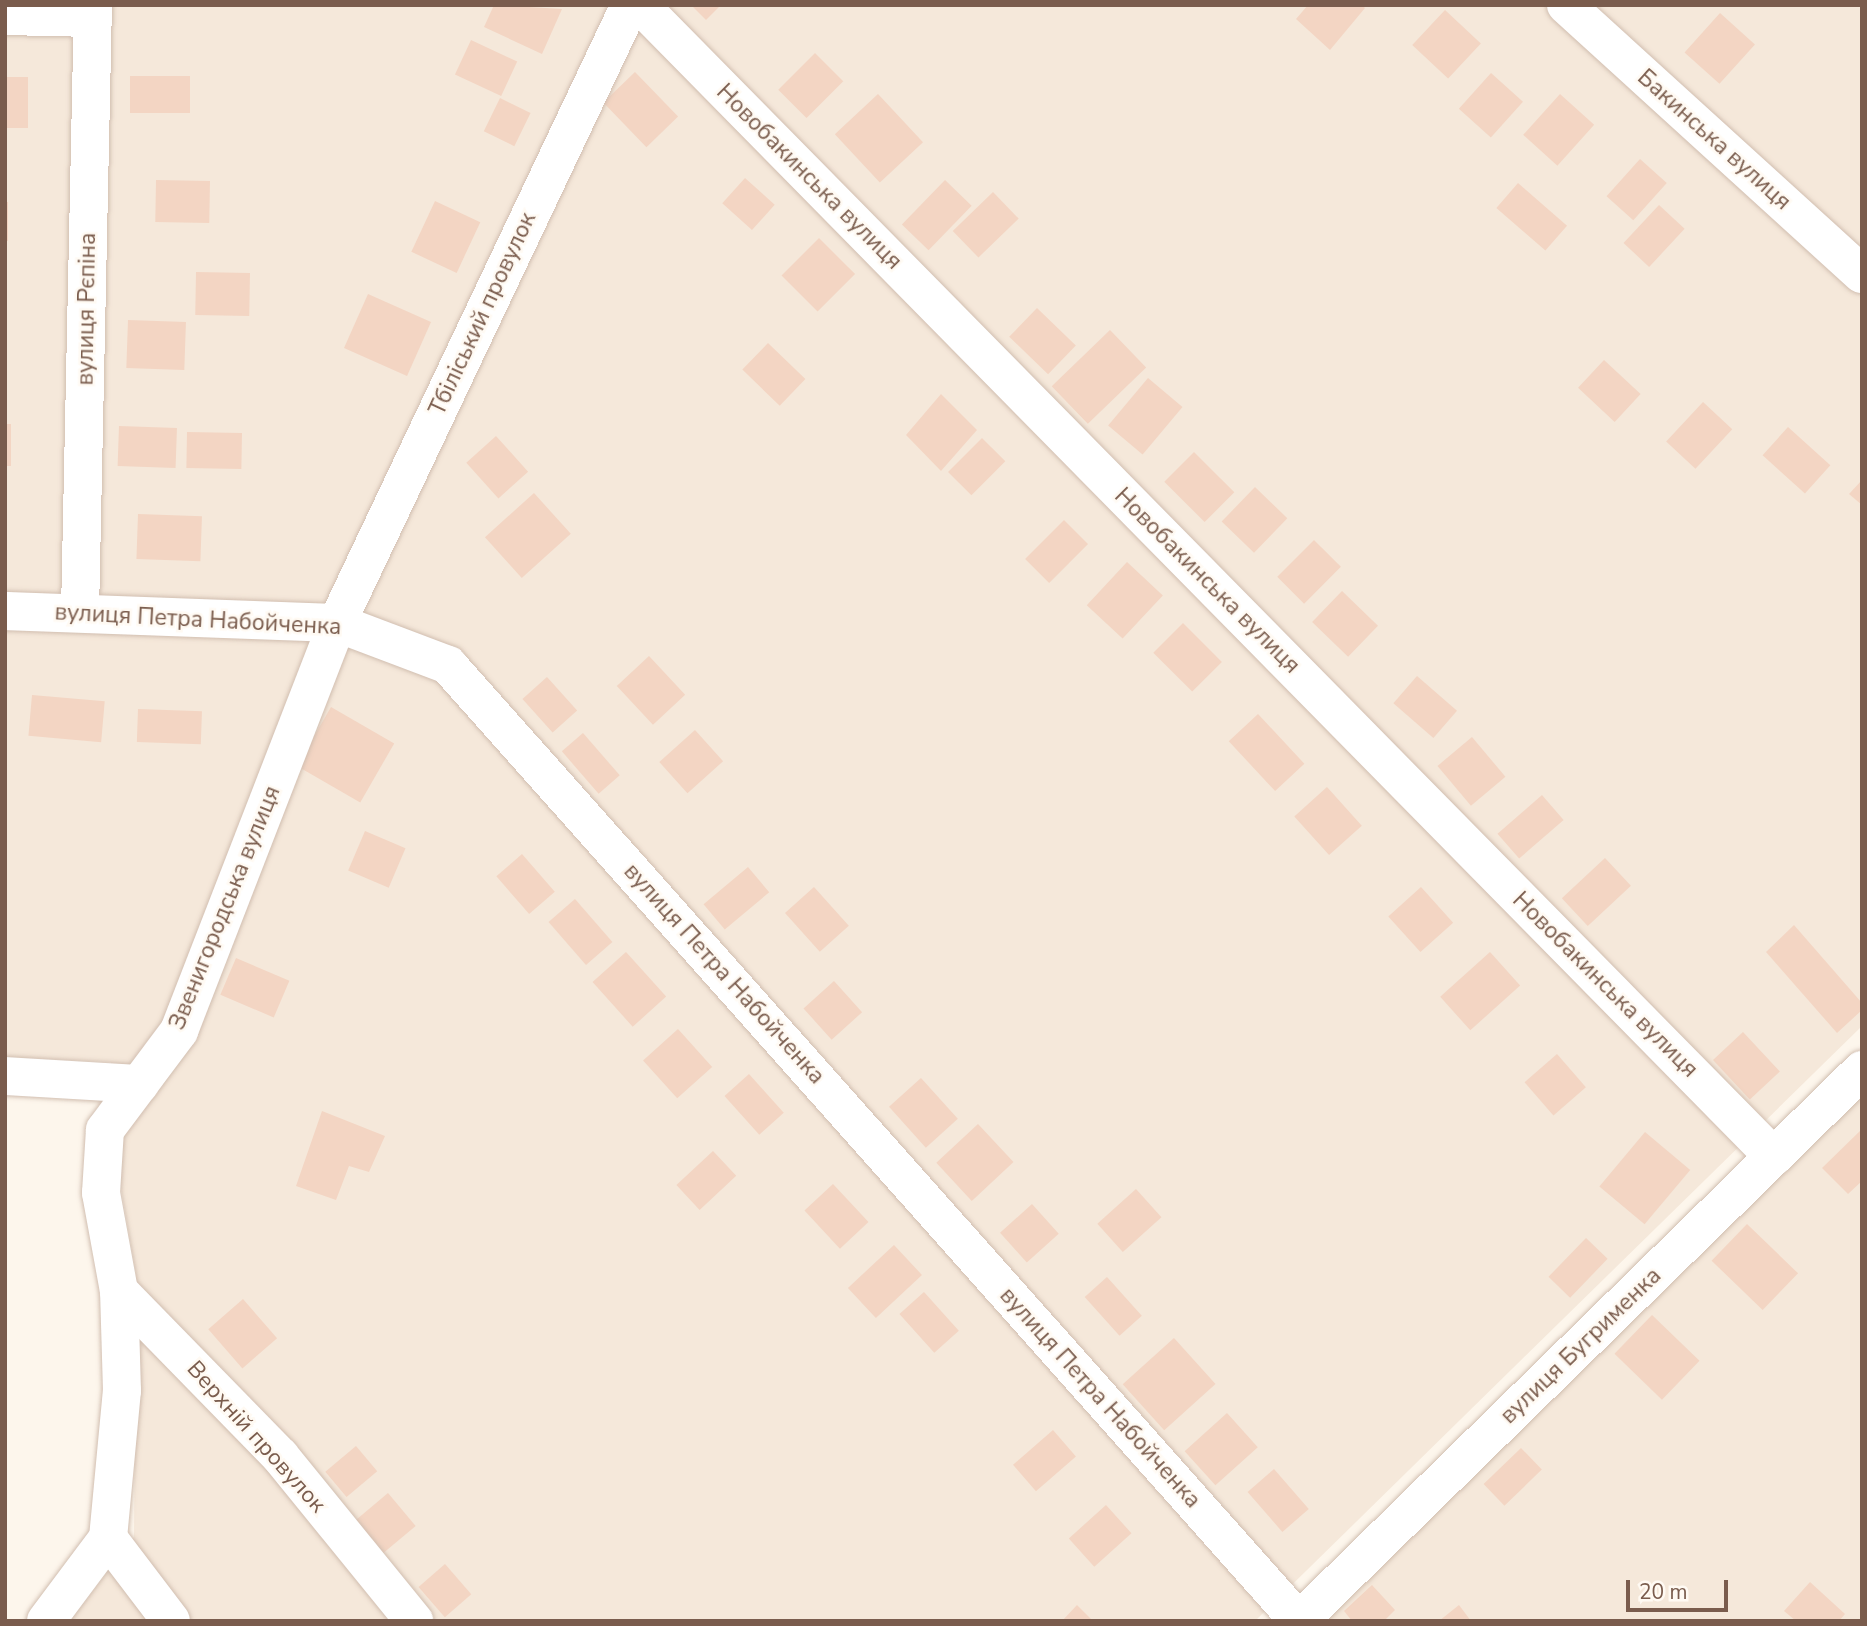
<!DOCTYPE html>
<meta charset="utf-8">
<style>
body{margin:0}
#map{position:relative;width:1867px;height:1626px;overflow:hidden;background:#fdf6ec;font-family:"Nunito Sans",sans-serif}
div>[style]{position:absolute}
.residential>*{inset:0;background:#f5e8da}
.building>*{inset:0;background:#f3d5c3;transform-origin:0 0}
.roads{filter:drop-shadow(0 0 2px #d1beb0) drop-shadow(0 0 2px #d1beb0)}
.minor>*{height:38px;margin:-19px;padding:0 19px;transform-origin:19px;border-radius:19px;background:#fff}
span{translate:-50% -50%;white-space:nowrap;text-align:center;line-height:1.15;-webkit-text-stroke:5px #fffaf3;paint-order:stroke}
.street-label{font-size:23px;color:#7a5c4d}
.frame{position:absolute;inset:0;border:7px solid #7a5c4d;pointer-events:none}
.scale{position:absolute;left:1626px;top:1580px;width:102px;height:32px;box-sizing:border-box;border:4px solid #7a5c4d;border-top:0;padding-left:9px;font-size:21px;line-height:24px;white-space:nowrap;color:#7a5c4d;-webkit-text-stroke:5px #fffaf3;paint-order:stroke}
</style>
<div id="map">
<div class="residential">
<i style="clip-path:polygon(5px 5px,1862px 5px,1862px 1026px,1255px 1621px,70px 1621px,134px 1537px,136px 1274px,121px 1188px,111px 1062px,5px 1057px)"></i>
<i style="clip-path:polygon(1862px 1082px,1862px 1621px,1316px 1621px)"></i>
</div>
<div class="building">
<i style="clip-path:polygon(494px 5px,562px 9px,542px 54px,484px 27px)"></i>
<i style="clip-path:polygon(691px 5px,721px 5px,706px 20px)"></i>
<i style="clip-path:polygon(1308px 5px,1362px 5px,1365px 8px,1330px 50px,1296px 19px)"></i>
<i style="left:1445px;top:10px;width:49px;height:48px;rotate:43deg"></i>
<i style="left:1720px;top:13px;width:47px;height:53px;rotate:42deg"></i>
<i style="left:471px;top:40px;width:51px;height:38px;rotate:25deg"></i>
<i style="left:815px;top:53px;width:40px;height:52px;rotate:45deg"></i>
<i style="left:635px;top:72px;width:62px;height:44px;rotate:46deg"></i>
<i style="left:1491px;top:73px;width:43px;height:48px;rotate:42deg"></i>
<i style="left:130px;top:76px;width:60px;height:37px"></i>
<i style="left:5px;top:77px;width:23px;height:51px"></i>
<i style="left:878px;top:94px;width:66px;height:59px;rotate:47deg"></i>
<i style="left:1560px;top:94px;width:46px;height:55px;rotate:42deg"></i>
<i style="left:500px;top:98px;width:34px;height:37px;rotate:26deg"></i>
<i style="left:1640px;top:159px;width:36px;height:50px;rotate:42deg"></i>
<i style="left:745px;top:178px;width:40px;height:34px;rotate:42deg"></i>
<i style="left:156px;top:180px;width:54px;height:42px;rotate:1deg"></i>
<i style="left:945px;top:180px;width:37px;height:62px;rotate:44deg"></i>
<i style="left:1518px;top:183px;width:65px;height:33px;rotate:41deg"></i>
<i style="left:993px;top:192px;width:37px;height:56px;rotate:46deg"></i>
<i style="left:435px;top:201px;width:50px;height:56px;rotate:25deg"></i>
<i style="left:5px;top:202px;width:3px;height:39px"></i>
<i style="left:1659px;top:205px;width:35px;height:52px;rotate:43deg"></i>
<i style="left:819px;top:238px;width:51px;height:53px;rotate:45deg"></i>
<i style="left:196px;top:272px;width:54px;height:43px;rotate:1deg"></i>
<i style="left:368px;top:294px;width:69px;height:59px;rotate:24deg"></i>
<i style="left:1037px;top:308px;width:54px;height:40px;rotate:44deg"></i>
<i style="left:128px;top:320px;width:58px;height:48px;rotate:2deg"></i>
<i style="left:1110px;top:330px;width:52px;height:81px;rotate:46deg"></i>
<i style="left:768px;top:343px;width:52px;height:37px;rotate:44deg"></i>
<i style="left:1604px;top:360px;width:50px;height:38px;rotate:43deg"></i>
<i style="left:1148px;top:378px;width:45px;height:62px;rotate:40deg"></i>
<i style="clip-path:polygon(941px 394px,977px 430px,941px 471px,906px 435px)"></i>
<i style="left:1703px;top:402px;width:40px;height:54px;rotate:43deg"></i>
<i style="left:5px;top:424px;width:6px;height:42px"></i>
<i style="left:119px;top:426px;width:58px;height:40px;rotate:2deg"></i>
<i style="left:1788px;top:427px;width:57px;height:38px;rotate:42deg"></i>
<i style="left:187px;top:432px;width:55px;height:36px;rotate:1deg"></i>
<i style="left:496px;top:436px;width:48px;height:40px;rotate:48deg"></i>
<i style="left:982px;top:438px;width:33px;height:48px;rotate:45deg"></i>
<i style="left:1194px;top:452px;width:57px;height:42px;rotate:45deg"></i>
<i style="clip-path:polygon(1862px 480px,1862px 505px,1849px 494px)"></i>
<i style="left:1255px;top:487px;width:45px;height:48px;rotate:44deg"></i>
<i style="left:534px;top:493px;width:55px;height:66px;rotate:48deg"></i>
<i style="left:138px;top:514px;width:64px;height:45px;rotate:2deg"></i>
<i style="left:1064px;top:520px;width:34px;height:55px;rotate:45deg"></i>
<i style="left:1314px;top:540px;width:38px;height:52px;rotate:45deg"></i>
<i style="left:1127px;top:562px;width:49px;height:59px;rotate:43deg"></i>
<i style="left:1342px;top:591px;width:50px;height:43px;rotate:44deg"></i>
<i style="left:1183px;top:623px;width:55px;height:42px;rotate:45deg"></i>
<i style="left:649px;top:656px;width:53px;height:44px;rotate:47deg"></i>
<i style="left:1417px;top:676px;width:53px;height:36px;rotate:41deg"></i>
<i style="left:547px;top:677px;width:45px;height:33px;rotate:48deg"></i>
<i style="left:32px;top:695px;width:73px;height:41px;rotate:5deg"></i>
<i style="left:331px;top:707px;width:73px;height:68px;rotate:30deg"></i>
<i style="left:138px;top:709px;width:64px;height:33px;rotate:2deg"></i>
<i style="left:1258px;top:714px;width:68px;height:40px;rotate:47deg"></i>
<i style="left:695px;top:730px;width:42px;height:48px;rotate:48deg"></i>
<i style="left:583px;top:733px;width:56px;height:28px;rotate:49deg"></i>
<i style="left:1472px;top:737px;width:52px;height:45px;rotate:50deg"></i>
<i style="left:1327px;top:787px;width:52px;height:44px;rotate:48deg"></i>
<i style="left:1542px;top:795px;width:33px;height:59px;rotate:49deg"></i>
<i style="left:365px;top:831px;width:44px;height:43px;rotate:23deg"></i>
<i style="left:522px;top:854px;width:50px;height:34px;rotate:49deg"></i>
<i style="left:1605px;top:858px;width:38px;height:59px;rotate:47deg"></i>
<i style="left:748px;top:867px;width:33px;height:58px;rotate:50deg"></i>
<i style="left:814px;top:887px;width:52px;height:39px;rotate:48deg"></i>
<i style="left:1421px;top:887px;width:48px;height:44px;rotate:48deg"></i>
<i style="left:575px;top:899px;width:57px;height:35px;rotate:49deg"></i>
<i style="clip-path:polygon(1794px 925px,1862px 1003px,1862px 1010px,1837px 1033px,1766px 952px)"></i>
<i style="left:626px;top:952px;width:60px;height:45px;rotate:48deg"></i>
<i style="left:1490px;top:952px;width:45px;height:67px;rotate:48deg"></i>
<i style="left:236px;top:958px;width:58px;height:40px;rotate:23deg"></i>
<i style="left:834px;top:981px;width:42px;height:41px;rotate:48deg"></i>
<i style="left:678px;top:1029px;width:51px;height:47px;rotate:48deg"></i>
<i style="left:1743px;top:1032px;width:54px;height:41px;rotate:47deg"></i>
<i style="left:1557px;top:1054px;width:44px;height:43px;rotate:49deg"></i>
<i style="left:749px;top:1074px;width:52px;height:33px;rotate:48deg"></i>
<i style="left:921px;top:1078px;width:55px;height:43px;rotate:48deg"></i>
<i style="clip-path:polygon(322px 1111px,385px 1136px,369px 1172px,349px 1166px,336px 1200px,296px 1186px)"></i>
<i style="left:978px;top:1124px;width:52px;height:57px;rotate:47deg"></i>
<i style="clip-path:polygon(1862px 1129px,1862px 1181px,1848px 1194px,1822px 1168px)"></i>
<i style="left:1645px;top:1132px;width:59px;height:71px;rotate:40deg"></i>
<i style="left:713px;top:1151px;width:34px;height:50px;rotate:47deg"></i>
<i style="left:833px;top:1184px;width:52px;height:39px;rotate:47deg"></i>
<i style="left:1136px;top:1189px;width:38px;height:52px;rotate:48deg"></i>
<i style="left:1032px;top:1204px;width:40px;height:43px;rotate:48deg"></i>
<i style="left:1747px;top:1224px;width:71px;height:51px;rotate:44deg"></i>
<i style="left:1586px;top:1238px;width:30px;height:54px;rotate:44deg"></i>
<i style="left:894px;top:1245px;width:41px;height:63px;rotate:47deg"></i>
<i style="left:1107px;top:1277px;width:52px;height:30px;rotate:48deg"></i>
<i style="left:924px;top:1292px;width:52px;height:33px;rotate:48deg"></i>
<i style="left:243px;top:1299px;width:52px;height:46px;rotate:49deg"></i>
<i style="left:1652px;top:1315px;width:66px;height:54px;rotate:44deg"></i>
<i style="left:1174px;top:1338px;width:62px;height:69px;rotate:48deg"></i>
<i style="left:1227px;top:1413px;width:46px;height:57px;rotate:48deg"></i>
<i style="left:1053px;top:1430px;width:35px;height:53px;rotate:49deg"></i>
<i style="left:356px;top:1446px;width:33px;height:40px;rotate:50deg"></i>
<i style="left:1521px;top:1448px;width:30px;height:52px;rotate:46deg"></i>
<i style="left:1274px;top:1469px;width:53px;height:35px;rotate:49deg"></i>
<i style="left:388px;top:1493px;width:43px;height:43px;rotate:50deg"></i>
<i style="left:1106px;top:1505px;width:38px;height:50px;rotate:48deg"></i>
<i style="left:445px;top:1564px;width:40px;height:35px;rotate:49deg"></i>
<i style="clip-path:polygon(1810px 1582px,1845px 1614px,1839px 1621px,1796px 1621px,1784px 1611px)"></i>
<i style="clip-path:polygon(1372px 1585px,1395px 1610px,1384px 1621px,1352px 1621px,1344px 1611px)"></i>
<i style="clip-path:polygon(1077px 1605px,1093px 1621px,1062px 1621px)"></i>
<i style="clip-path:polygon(1459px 1605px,1471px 1621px,1439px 1621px)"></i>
</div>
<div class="roads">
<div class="minor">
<i style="left:640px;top:5px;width:1616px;rotate:45.45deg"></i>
<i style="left:1566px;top:5px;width:400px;rotate:42.3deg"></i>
<i style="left:5px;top:16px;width:88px;rotate:1.3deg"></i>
<i style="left:5px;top:611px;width:332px;rotate:2.1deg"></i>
<i style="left:337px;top:623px;width:119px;rotate:20.7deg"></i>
<i style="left:448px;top:665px;width:1280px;rotate:48.33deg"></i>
<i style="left:80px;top:613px;width:608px;rotate:-88.78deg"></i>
<i style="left:5px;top:1076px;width:135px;rotate:3.4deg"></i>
<i style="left:119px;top:1291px;width:231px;rotate:45.7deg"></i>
<i style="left:280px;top:1456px;width:213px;rotate:50.9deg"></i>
<i style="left:108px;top:1538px;width:104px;rotate:52.8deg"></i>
<i style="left:46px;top:1621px;width:104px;rotate:-53.2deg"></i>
<i style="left:108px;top:1538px;width:148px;rotate:-84.6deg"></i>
<i style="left:122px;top:1391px;width:100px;rotate:-91.7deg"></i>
<i style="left:119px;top:1291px;width:100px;rotate:-100.4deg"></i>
<i style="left:101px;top:1193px;width:63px;rotate:-86.4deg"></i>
<i style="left:105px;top:1130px;width:124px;rotate:-53.2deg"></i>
<i style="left:179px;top:1031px;width:438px;rotate:-68.8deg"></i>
<i style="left:337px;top:623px;width:684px;rotate:-64.63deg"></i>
<i style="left:1299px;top:1621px;width:788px;rotate:-44.38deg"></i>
</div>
</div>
<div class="street-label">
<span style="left:1714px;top:140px;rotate:42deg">Бакинська вулиця</span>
<span style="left:809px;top:177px;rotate:45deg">Новобакинська вулиця</span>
<span style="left:87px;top:309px;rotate:-89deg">вулиця Рєпіна</span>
<span style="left:483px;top:314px;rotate:-65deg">Тбіліський провулок</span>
<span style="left:1207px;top:581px;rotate:45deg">Новобакинська вулиця</span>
<span style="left:198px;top:620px;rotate:3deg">вулиця Петра Набойченка</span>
<span style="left:225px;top:908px;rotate:-68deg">Звенигородська вулиця</span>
<span style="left:724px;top:974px;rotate:48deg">вулиця Петра Набойченка</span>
<span style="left:1605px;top:985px;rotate:45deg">Новобакинська вулиця</span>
<span style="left:1581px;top:1346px;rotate:-44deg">вулиця Бугрименка</span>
<span style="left:1100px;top:1398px;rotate:48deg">вулиця Петра Набойченка</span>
<span style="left:256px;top:1437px;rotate:48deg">Верхній провулок</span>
</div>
<div class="frame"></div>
<div class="scale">20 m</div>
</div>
